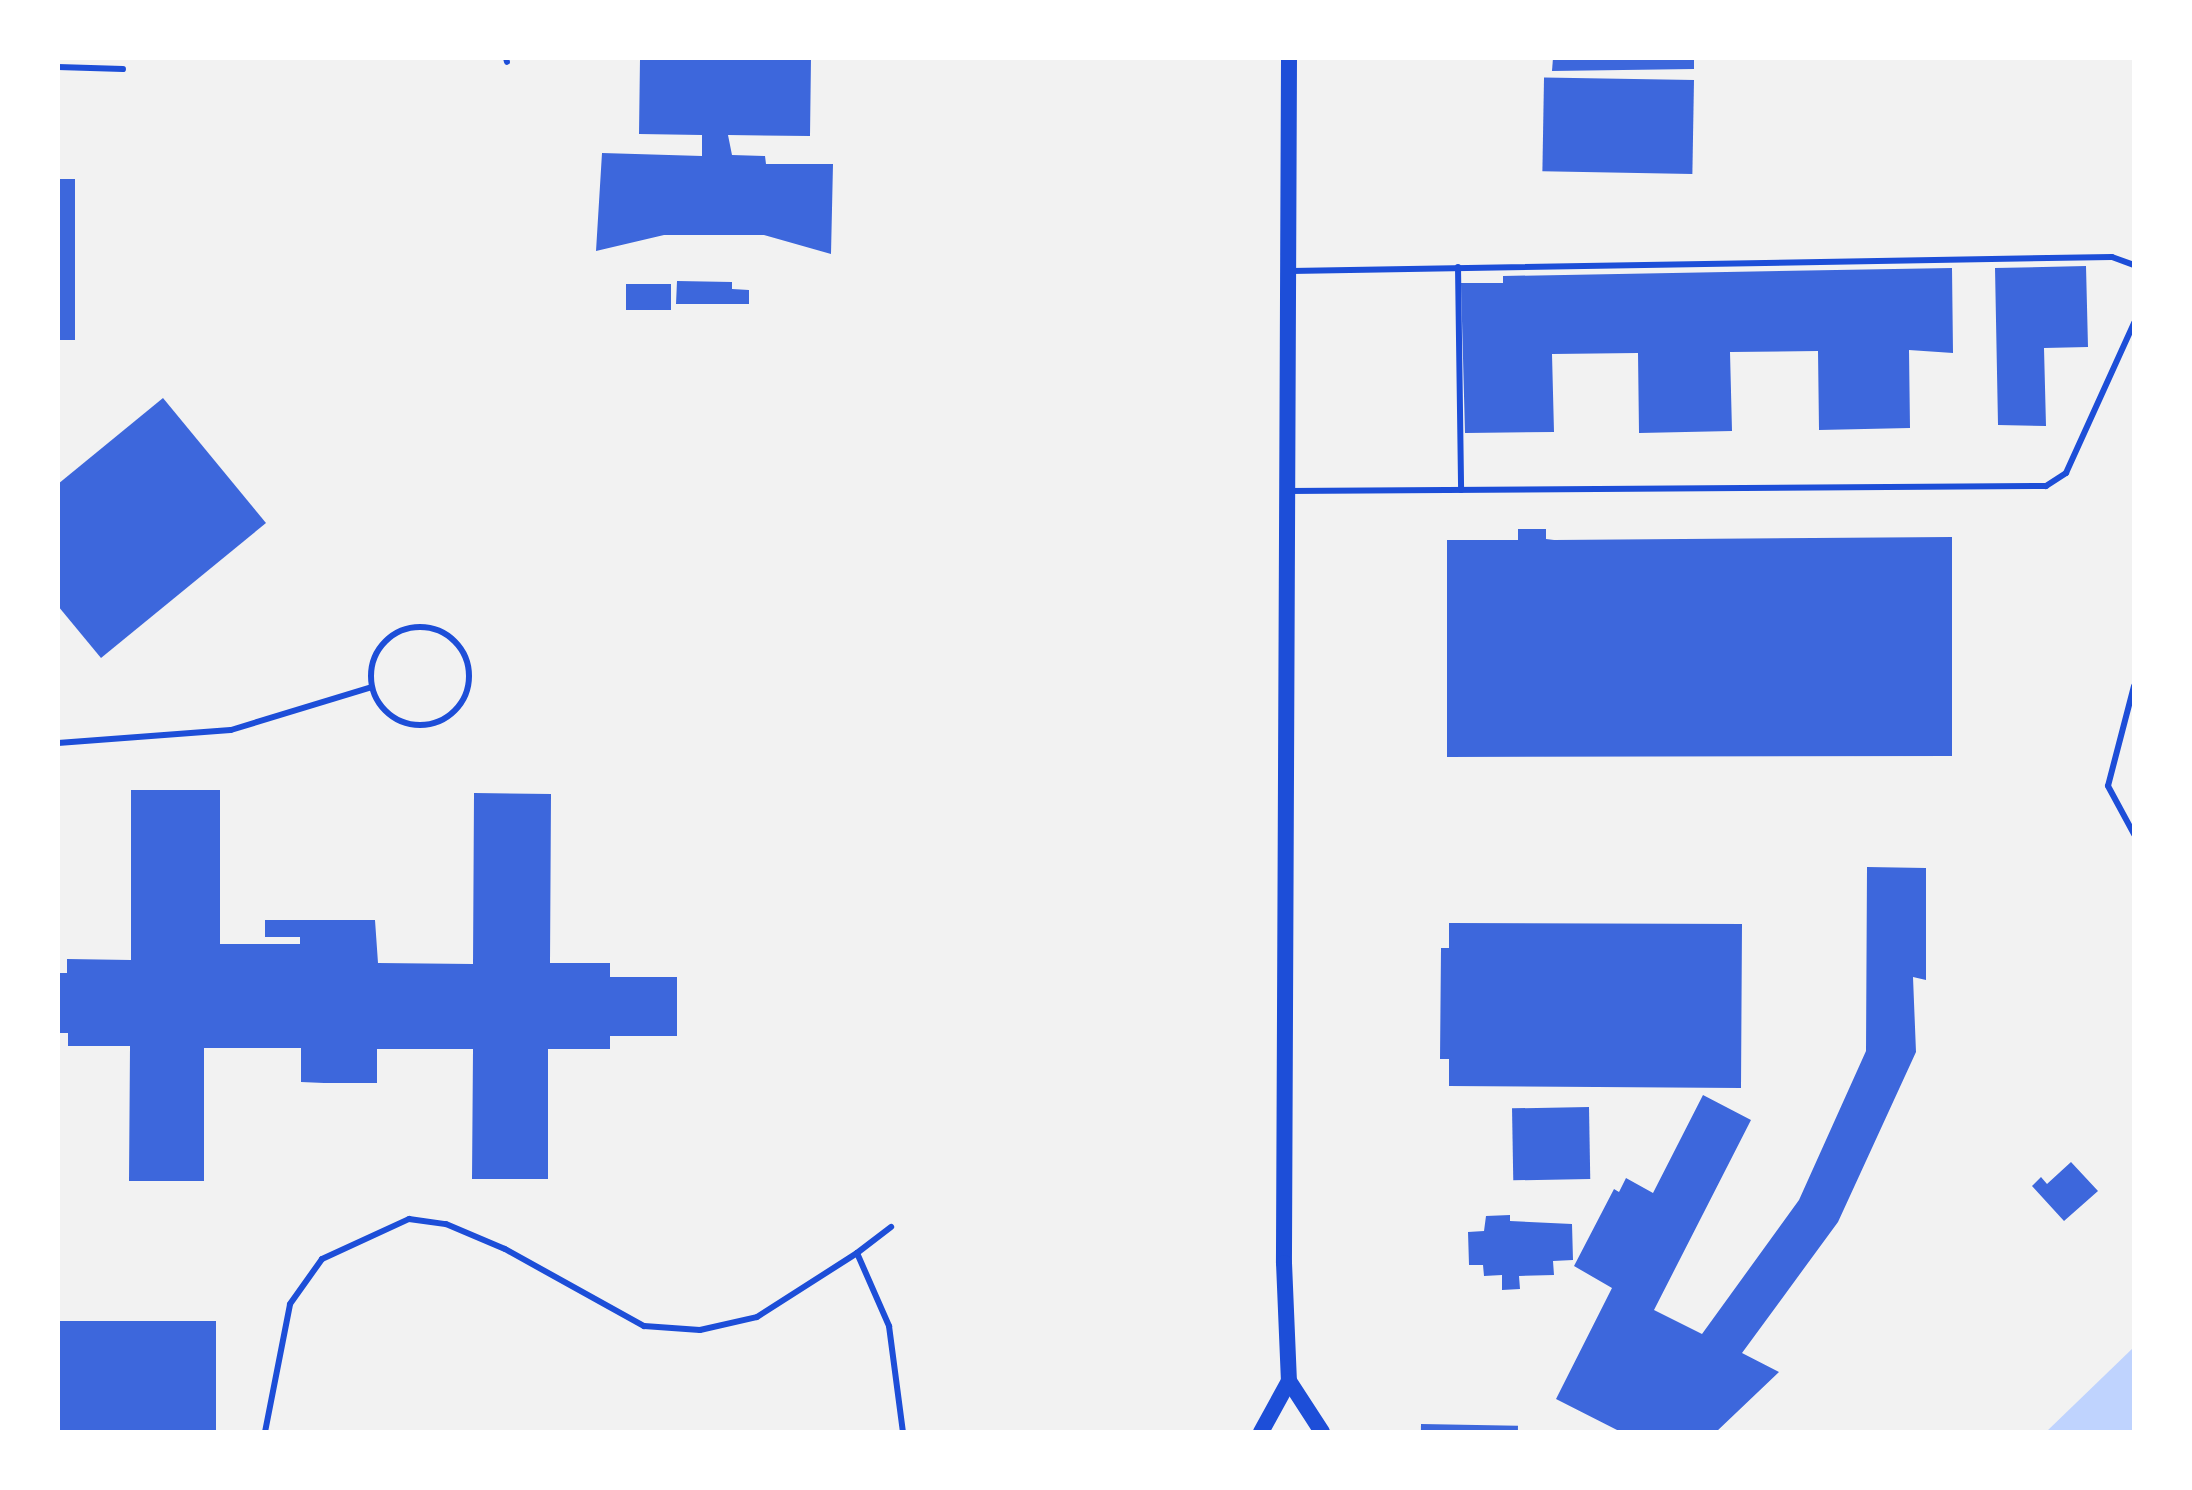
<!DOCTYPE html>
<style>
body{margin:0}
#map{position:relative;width:2192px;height:1490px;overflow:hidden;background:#f2f2f2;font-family:"Golos Text",sans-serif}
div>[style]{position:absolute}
.water>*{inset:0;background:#bfd3fe}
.building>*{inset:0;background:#3d67dc;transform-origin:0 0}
.service>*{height:6px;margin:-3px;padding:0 3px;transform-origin:3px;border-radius:3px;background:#1d4ed8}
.service>.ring{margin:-3px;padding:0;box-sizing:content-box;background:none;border:6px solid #1d4ed8;border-radius:50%}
.secondary>*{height:16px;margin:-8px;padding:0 8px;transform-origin:8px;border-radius:8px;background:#1d4ed8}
span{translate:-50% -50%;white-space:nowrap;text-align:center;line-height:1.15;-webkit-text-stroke:7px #fff;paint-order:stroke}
.frame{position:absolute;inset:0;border:60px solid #fff;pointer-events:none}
</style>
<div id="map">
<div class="water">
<i style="clip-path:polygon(2134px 1347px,2134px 1432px,2046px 1432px)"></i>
</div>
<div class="building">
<i style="clip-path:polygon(640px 58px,811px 58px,810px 136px,728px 135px,732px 155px,765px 156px,766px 164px,833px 164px,831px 254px,764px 235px,664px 235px,596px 251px,602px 153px,702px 156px,702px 135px,639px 134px)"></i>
<i style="clip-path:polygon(1553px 58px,1694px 58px,1694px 69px,1552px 71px)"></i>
<i style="left:1694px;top:80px;width:94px;height:150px;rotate:91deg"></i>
<i style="left:58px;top:179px;width:17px;height:161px"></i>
<i style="clip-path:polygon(2086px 266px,2088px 347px,2044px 348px,2046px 426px,1998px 425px,1995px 268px)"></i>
<i style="clip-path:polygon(1952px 268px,1953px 353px,1909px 350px,1910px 428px,1819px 430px,1818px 351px,1730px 352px,1732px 431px,1639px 433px,1638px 353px,1552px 354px,1554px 432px,1465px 433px,1461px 283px,1503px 283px,1503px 276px)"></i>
<i style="clip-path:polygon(677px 281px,732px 282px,732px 289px,749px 290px,749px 304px,676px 304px)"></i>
<i style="left:626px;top:284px;width:45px;height:26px"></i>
<i style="clip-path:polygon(163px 398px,266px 523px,101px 658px,58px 606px,58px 484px)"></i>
<i style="clip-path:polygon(1518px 529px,1546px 529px,1546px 539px,1554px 540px,1952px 537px,1952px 756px,1447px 757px,1447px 540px,1518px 540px)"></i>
<i style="clip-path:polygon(131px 790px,220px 790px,220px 944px,300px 944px,300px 937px,265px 937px,265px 920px,375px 920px,378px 963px,473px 964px,474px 793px,551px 794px,550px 963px,610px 963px,610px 977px,677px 977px,677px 1036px,610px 1036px,610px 1049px,548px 1049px,548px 1179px,472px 1179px,473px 1049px,377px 1049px,377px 1083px,324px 1083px,301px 1082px,301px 1048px,204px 1048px,204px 1181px,129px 1181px,130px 1046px,68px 1046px,68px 1033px,58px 1033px,58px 973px,67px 973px,67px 959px,131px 960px)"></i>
<i style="clip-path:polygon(1867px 867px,1926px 868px,1926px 980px,1913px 977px,1916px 1052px,1838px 1222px,1742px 1353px,1779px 1372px,1716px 1432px,1621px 1432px,1556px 1399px,1612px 1288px,1574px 1266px,1614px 1189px,1619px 1192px,1626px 1178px,1653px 1193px,1703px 1095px,1751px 1120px,1654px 1310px,1702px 1334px,1799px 1200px,1866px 1051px)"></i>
<i style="clip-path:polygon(1449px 923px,1742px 924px,1741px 1088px,1449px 1086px,1449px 1059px,1440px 1059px,1441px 948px,1449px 948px)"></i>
<i style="left:1589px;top:1107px;width:72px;height:77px;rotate:89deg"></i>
<i style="clip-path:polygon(2071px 1162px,2098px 1191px,2064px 1221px,2032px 1186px,2041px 1177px,2047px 1184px)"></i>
<i style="clip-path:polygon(1510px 1215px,1510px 1221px,1572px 1224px,1573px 1260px,1553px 1261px,1554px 1275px,1519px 1276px,1520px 1289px,1502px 1290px,1502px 1275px,1484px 1276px,1483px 1265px,1469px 1265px,1468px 1232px,1484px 1231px,1486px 1216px)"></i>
<i style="left:58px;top:1321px;width:158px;height:111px"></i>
<i style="left:1421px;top:1424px;width:97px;height:8px;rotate:1deg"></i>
</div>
<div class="service">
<i style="left:506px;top:58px;width:4px;rotate:76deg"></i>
<i style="left:58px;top:67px;width:65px;rotate:1.8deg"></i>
<i style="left:1458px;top:267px;width:223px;rotate:89.2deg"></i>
<i style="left:1291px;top:271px;width:821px;rotate:-0.98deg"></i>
<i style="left:2112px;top:257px;width:23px;rotate:20deg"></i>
<i style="left:1287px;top:491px;width:759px;rotate:-0.38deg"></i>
<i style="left:2046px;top:486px;width:24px;rotate:-33deg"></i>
<i style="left:2066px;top:473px;width:165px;rotate:-65.6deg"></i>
<i class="ring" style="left:371px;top:627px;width:92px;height:92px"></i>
<i style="left:2134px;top:686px;width:103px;rotate:104.6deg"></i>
<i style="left:2108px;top:786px;width:55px;rotate:61.6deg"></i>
<i style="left:58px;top:743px;width:173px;rotate:-4.3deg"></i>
<i style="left:231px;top:730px;width:147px;rotate:-17deg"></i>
<i style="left:857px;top:1253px;width:43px;rotate:-37.4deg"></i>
<i style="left:265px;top:1432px;width:130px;rotate:-78.9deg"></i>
<i style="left:290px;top:1304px;width:55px;rotate:-54.6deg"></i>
<i style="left:322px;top:1259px;width:96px;rotate:-24.7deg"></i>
<i style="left:409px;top:1219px;width:37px;rotate:8deg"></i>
<i style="left:446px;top:1224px;width:64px;rotate:23deg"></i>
<i style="left:505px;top:1249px;width:159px;rotate:29deg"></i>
<i style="left:644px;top:1326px;width:56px;rotate:4.1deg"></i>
<i style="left:700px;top:1330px;width:58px;rotate:-12.8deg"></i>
<i style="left:757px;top:1317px;width:119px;rotate:-32.6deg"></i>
<i style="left:857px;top:1253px;width:80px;rotate:66.3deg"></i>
<i style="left:889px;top:1326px;width:107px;rotate:82.5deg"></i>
</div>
<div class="secondary">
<i style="left:1289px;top:58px;width:1205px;rotate:90.24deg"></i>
<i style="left:1284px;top:1263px;width:118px;rotate:87.6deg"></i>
<i style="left:1289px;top:1381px;width:61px;rotate:57.1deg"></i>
<i style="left:1261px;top:1432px;width:58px;rotate:-61.2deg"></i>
</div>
<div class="frame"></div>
</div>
